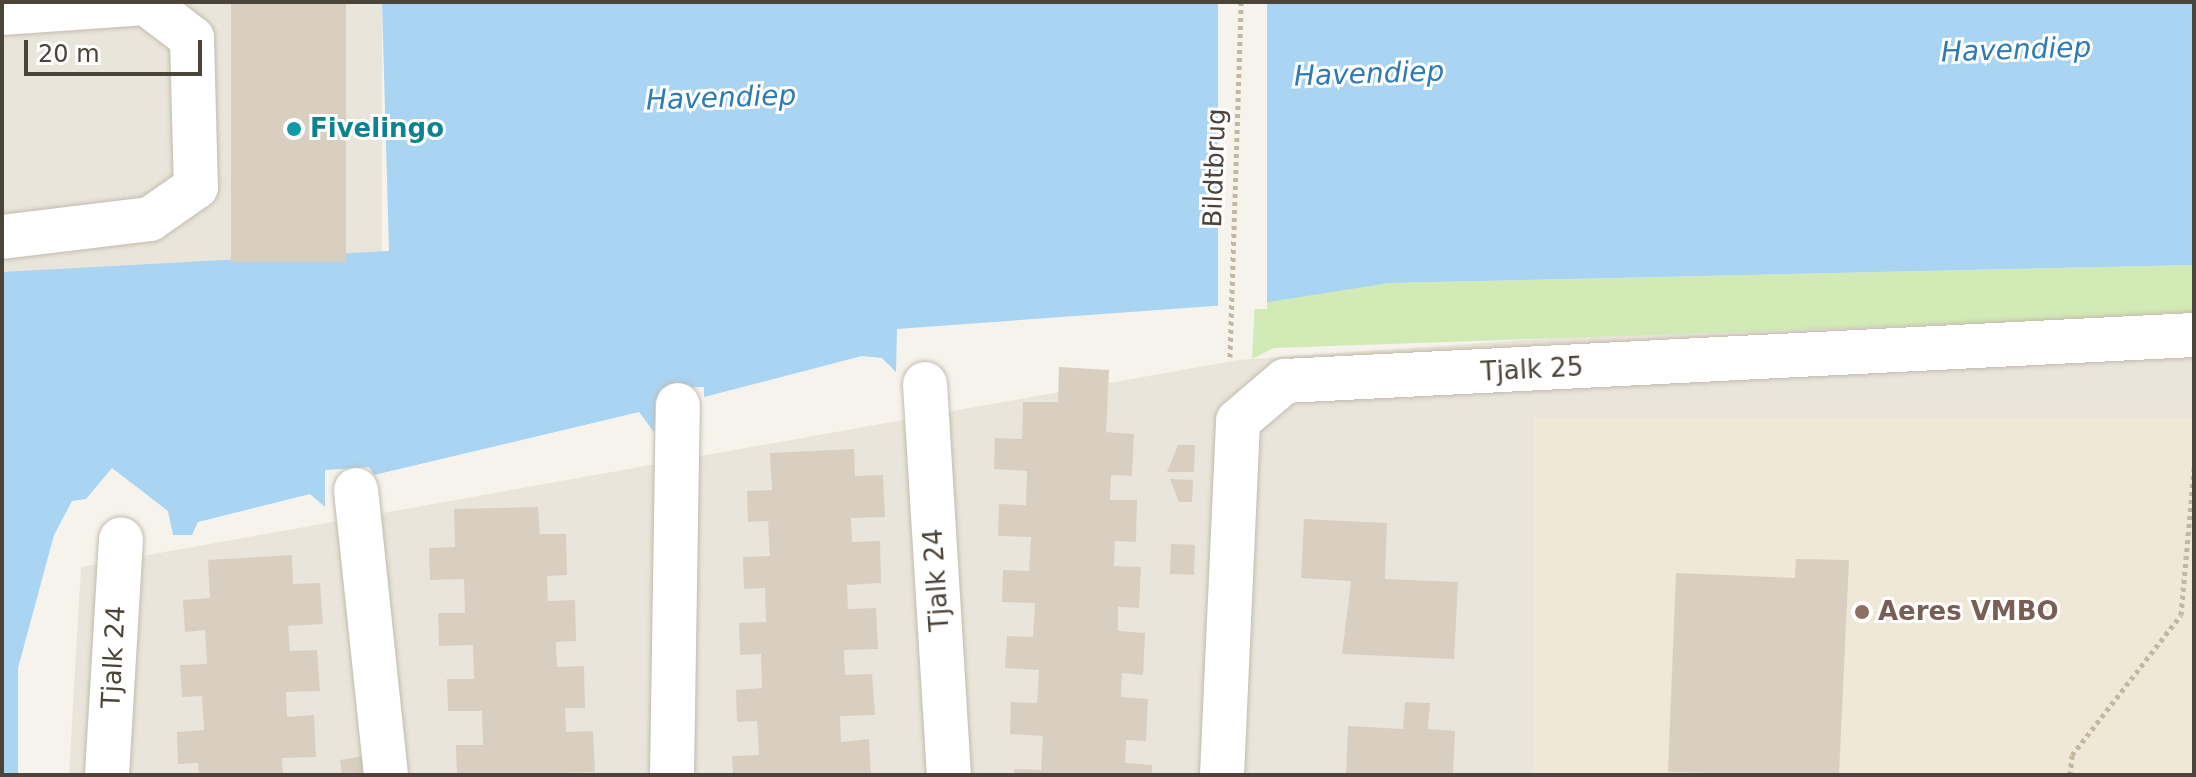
<!DOCTYPE html>
<style>
body{margin:0}
#map{position:relative;width:2196px;height:777px;overflow:hidden;background:#f6f3ec;font-family:"DejaVu Sans",sans-serif}
div>[style]{position:absolute}
.residential>*{inset:0;background:#eae5da;transform-origin:0 0}
.education>*{inset:0;background:#efe8d6;transform-origin:0 0}
.green>*{inset:0;background:#d2eab5}
.water>*{inset:0;background:#a9d4f2}
.pier>*{inset:0;background:#f6f3ec;transform-origin:0 0}
.building>*{inset:0;background:#d8cfc1;transform-origin:0 0}
.path>*{height:5px;margin-top:-2.5px;transform-origin:0;background:repeating-linear-gradient(90deg,#c4b79f 0 4px,transparent 0 8px)}
.roads{filter:drop-shadow(0 0 2px #c2bbae) drop-shadow(0 0 2px #c2bbae)}
.minor>*{height:44px;margin:-22px;padding:0 22px;transform-origin:22px;border-radius:22px;background:#fff}
.dots>*{width:22px;height:22px;translate:-50% -50%;box-sizing:border-box;border:4px solid #fff;border-radius:50%}
span{translate:-50% -50%;white-space:nowrap;text-align:center;line-height:1.15;-webkit-text-stroke:6px #fff;paint-order:stroke}
.culture-label{font-size:26px;color:#0d838f;font-weight:700}
.left{translate:0 -50%;text-align:left}
.street-label{font-size:26px;color:#4b4439}
.education-label{font-size:26px;color:#785e54;font-weight:700}
.water-label{font-size:28px;color:#2e7ab2;font-style:italic}
.frame{position:absolute;inset:0;border:4px solid #4b4439;pointer-events:none}
.scale{position:absolute;left:24px;top:40px;width:178px;height:36px;box-sizing:border-box;border:4px solid #4b4439;border-top:0;padding-left:10px;font-size:24px;line-height:28px;white-space:nowrap;color:#4b4439;-webkit-text-stroke:6px #fff;paint-order:stroke}
</style>
<div id="map">
<div class="residential">
<i style="left:2px;top:2px;width:380px;height:270px"></i>
<i style="clip-path:polygon(2194px 294px,2194px 775px,69px 775px,81px 567px,1238px 360px)"></i>
</div>
<div class="education">
<i style="left:2194px;top:418px;width:357px;height:660px;rotate:90deg"></i>
</div>
<div class="green">
<i style="clip-path:polygon(2194px 265px,2194px 316px,1274px 348px,1252px 359px,1255px 302px,1389px 283px)"></i>
</div>
<div class="water">
<i style="clip-path:polygon(382px 2px,2194px 2px,2194px 265px,1389px 283px,1269px 302px,897px 329px,896px 372px,882px 358px,862px 356px,704px 397px,704px 387px,661px 388px,654px 432px,639px 412px,374px 475px,369px 467px,325px 470px,325px 507px,310px 494px,198px 522px,192px 535px,173px 535px,168px 511px,112px 468px,86px 499px,72px 501px,54px 535px,18px 668px,18px 775px,2px 775px,2px 272px,389px 251px)"></i>
</div>
<div class="pier">
<i style="left:1218px;top:2px;width:49px;height:307px"></i>
</div>
<div class="building">
<i style="left:231px;top:2px;width:115px;height:260px"></i>
<i style="clip-path:polygon(1059px 367px,1109px 370px,1106px 432px,1134px 434px,1132px 476px,1111px 475px,1110px 500px,1137px 500px,1136px 542px,1115px 541px,1114px 566px,1141px 567px,1139px 608px,1118px 607px,1118px 631px,1145px 633px,1143px 675px,1122px 673px,1121px 697px,1148px 699px,1146px 741px,1126px 740px,1125px 763px,1152px 765px,1152px 775px,1014px 775px,1014px 769px,1041px 770px,1043px 736px,1010px 734px,1011px 702px,1037px 703px,1039px 670px,1005px 668px,1007px 636px,1033px 637px,1035px 603px,1002px 602px,1003px 570px,1029px 571px,1031px 537px,998px 536px,999px 504px,1026px 505px,1027px 471px,994px 469px,995px 438px,1022px 439px,1023px 402px,1058px 402px)"></i>
<i style="clip-path:polygon(1178px 445px,1195px 445px,1194px 472px,1167px 472px)"></i>
<i style="clip-path:polygon(854px 449px,855px 476px,883px 475px,885px 517px,851px 518px,852px 542px,880px 541px,881px 583px,847px 585px,848px 609px,876px 608px,878px 649px,844px 650px,845px 675px,872px 674px,875px 715px,840px 716px,841px 742px,869px 739px,871px 775px,733px 775px,732px 756px,759px 755px,757px 721px,737px 722px,736px 690px,762px 688px,761px 654px,740px 655px,739px 623px,766px 622px,765px 588px,744px 589px,743px 557px,770px 556px,768px 521px,748px 522px,747px 491px,772px 490px,770px 453px)"></i>
<i style="clip-path:polygon(1170px 479px,1193px 480px,1192px 502px,1179px 502px)"></i>
<i style="clip-path:polygon(538px 507px,540px 534px,566px 534px,567px 575px,547px 576px,548px 601px,575px 600px,576px 641px,556px 642px,557px 667px,584px 666px,585px 708px,565px 708px,566px 732px,593px 731px,595px 772px,457px 775px,456px 745px,483px 745px,482px 711px,448px 711px,447px 679px,474px 679px,473px 645px,439px 646px,438px 613px,465px 613px,464px 579px,430px 580px,429px 548px,455px 547px,454px 509px)"></i>
<i style="clip-path:polygon(1304px 519px,1387px 523px,1385px 579px,1458px 582px,1454px 659px,1342px 654px,1351px 581px,1301px 578px)"></i>
<i style="left:1171px;top:544px;width:24px;height:30px;rotate:2deg"></i>
<i style="clip-path:polygon(292px 555px,293px 584px,320px 583px,323px 624px,288px 626px,290px 651px,317px 650px,320px 691px,286px 692px,287px 717px,314px 715px,316px 757px,282px 758px,283px 775px,199px 775px,198px 763px,178px 764px,177px 732px,204px 730px,202px 696px,182px 697px,180px 665px,207px 664px,205px 630px,185px 632px,183px 600px,210px 598px,208px 560px)"></i>
<i style="clip-path:polygon(1796px 559px,1849px 560px,1839px 775px,1668px 772px,1676px 573px,1795px 578px)"></i>
<i style="clip-path:polygon(1405px 702px,1430px 703px,1428px 729px,1455px 731px,1453px 775px,1346px 775px,1348px 726px,1403px 729px)"></i>
<i style="clip-path:polygon(364px 756px,367px 775px,342px 775px,340px 760px)"></i>
</div>
<div class="path">
<i style="left:1230px;top:357px;width:355px;rotate:-88.2deg"></i>
<i style="left:2070px;top:775px;width:20px;rotate:-84deg"></i>
<i style="left:2072px;top:755px;width:177px;rotate:-52.1deg"></i>
<i style="left:2181px;top:615px;width:148px;rotate:-84.9deg"></i>
</div>
<div class="roads">
<div class="minor">
<i style="left:2px;top:13px;width:144px;rotate:-4deg"></i>
<i style="left:146px;top:3px;width:58px;rotate:37.3deg"></i>
<i style="left:192px;top:38px;width:149px;rotate:88.5deg"></i>
<i style="left:196px;top:187px;width:56px;rotate:145.2deg"></i>
<i style="left:150px;top:219px;width:149px;rotate:173.1deg"></i>
<i style="left:925px;top:384px;width:392px;rotate:86.5deg"></i>
<i style="left:356px;top:490px;width:287px;rotate:84deg"></i>
<i style="left:107px;top:775px;width:236px;rotate:-86.6deg"></i>
<i style="left:672px;top:775px;width:370px;rotate:-89.1deg"></i>
<i style="left:1222px;top:775px;width:354px;rotate:-87.4deg"></i>
<i style="left:1238px;top:421px;width:62px;rotate:-40.4deg"></i>
<i style="left:1285px;top:381px;width:910px;rotate:-2.9deg"></i>
</div>
</div>
<div class="dots">
<i style="left:294px;top:129px;background:#0f9aa8"></i>
<i style="left:1862px;top:612px;background:#8d6e63"></i>
</div>
<div class="culture-label">
<span class="left" style="left:310px;top:129px">Fivelingo</span>
</div>
<div class="street-label">
<span style="left:1215px;top:168px;rotate:-88deg">Bildtbrug</span>
<span style="left:1532px;top:370px;rotate:-3deg">Tjalk 25</span>
<span style="left:937px;top:580px;rotate:-94deg">Tjalk 24</span>
<span style="left:114px;top:657px;rotate:-87deg">Tjalk 24</span>
</div>
<div class="education-label">
<span class="left" style="left:1878px;top:612px">Aeres VMBO</span>
</div>
<div class="water-label">
<span style="left:2016px;top:50px;rotate:-2deg">Havendiep</span>
<span style="left:1369px;top:74px;rotate:-2deg">Havendiep</span>
<span style="left:721px;top:98px;rotate:-2deg">Havendiep</span>
</div>
<div class="frame"></div>
<div class="scale">20 m</div>
</div>
